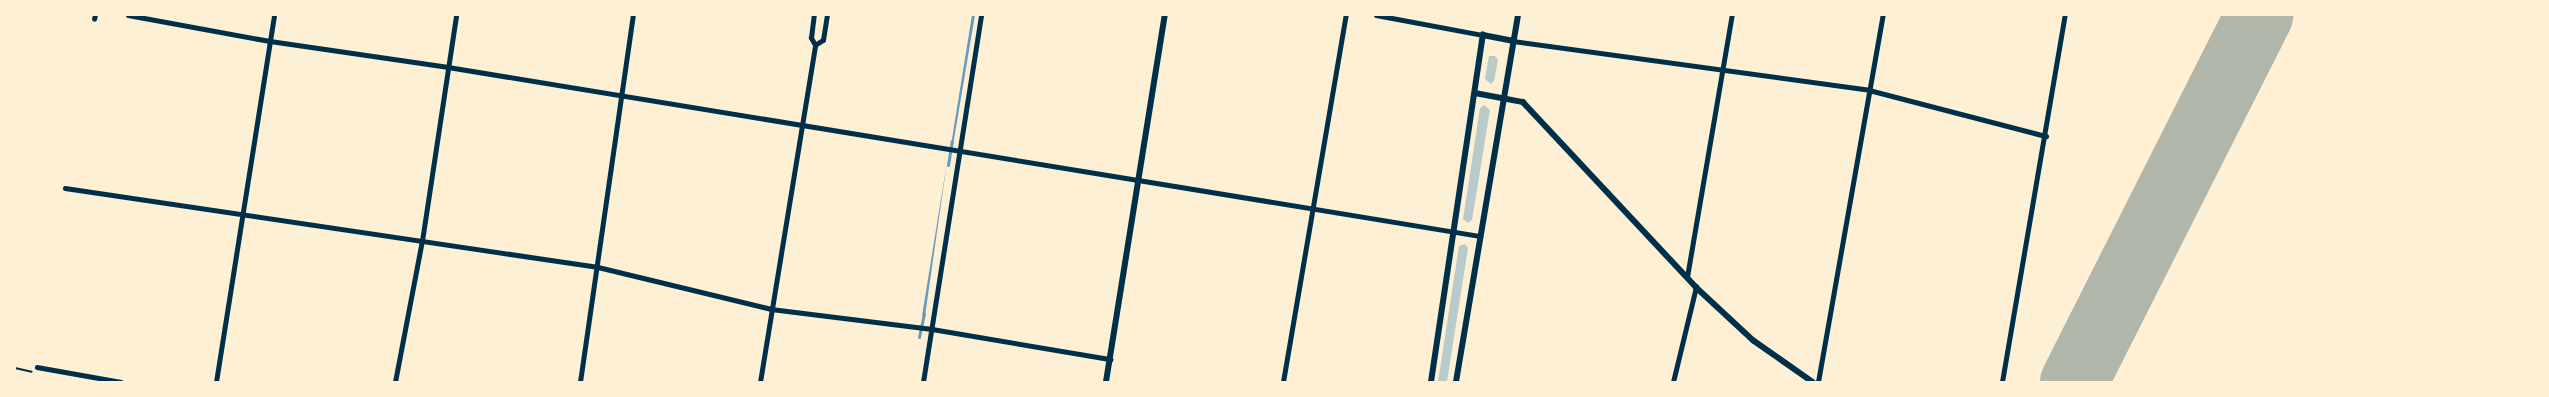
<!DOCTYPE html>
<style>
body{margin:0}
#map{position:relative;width:2549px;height:397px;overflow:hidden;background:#fdf0d5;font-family:Mulish,sans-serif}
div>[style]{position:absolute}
.green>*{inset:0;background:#b9caca}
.water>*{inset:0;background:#669bbc}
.stream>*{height:3px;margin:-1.5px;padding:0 1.5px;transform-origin:1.5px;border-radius:1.5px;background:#669bbc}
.runway>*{height:68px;margin:-34px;padding:0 34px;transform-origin:34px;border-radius:34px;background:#b1b6ab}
.path>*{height:2px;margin:-1px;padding:0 1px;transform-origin:1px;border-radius:1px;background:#003049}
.minor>*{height:4.5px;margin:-2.25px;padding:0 2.25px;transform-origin:2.25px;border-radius:2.25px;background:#003049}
.tertiary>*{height:5.5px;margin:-2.75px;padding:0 2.75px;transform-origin:2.75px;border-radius:2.75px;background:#003049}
span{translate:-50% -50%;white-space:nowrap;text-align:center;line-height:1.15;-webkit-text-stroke:5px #fdf0d5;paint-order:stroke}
.frame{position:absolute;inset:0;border:16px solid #fdf0d5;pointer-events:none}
</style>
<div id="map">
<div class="green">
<i style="clip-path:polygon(1489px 56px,1495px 56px,1498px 60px,1494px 81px,1491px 84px,1485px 79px)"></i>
<i style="clip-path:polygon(1484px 105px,1490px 110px,1472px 220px,1468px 223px,1463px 219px,1480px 108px)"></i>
<i style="clip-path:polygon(1465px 244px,1468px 248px,1447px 382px,1438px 382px,1459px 246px)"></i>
</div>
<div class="water">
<i style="clip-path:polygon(972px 15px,975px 15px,953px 145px,951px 145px)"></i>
<i style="clip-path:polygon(947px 162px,925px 316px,922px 316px)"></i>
</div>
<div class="stream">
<i style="left:948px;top:165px;width:24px;rotate:-81deg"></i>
<i style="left:919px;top:337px;width:24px;rotate:-78deg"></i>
</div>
<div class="runway">
<i style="left:2074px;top:382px;width:411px;rotate:-63.2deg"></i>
</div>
<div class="path">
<i style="left:15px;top:368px;width:17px;rotate:13deg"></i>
</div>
<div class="minor">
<i style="left:128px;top:15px;width:144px;rotate:10.4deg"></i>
<i style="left:270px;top:41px;width:180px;rotate:8.3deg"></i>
<i style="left:448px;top:67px;width:1046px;rotate:9.3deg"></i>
<i style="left:1376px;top:15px;width:109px;rotate:10.6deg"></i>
<i style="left:94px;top:19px;width:4px;rotate:-76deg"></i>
<i style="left:1513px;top:41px;width:359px;rotate:7.8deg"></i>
<i style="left:1869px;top:90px;width:183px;rotate:14.6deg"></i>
<i style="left:815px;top:45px;width:9px;rotate:-32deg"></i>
<i style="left:823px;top:40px;width:25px;rotate:-81deg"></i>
<i style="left:65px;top:188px;width:539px;rotate:8.43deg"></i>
<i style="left:598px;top:267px;width:178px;rotate:13.6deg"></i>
<i style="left:771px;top:309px;width:162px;rotate:7.1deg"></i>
<i style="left:932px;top:329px;width:181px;rotate:9.6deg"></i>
<i style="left:1687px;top:277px;width:266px;rotate:-80.3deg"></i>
<i style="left:37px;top:367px;width:85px;rotate:10.1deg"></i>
<i style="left:216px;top:382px;width:372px;rotate:-81deg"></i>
<i style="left:395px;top:382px;width:144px;rotate:-79.2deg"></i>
<i style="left:422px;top:241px;width:229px;rotate:-81.4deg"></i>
<i style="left:580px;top:382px;width:371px;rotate:-81.8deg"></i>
<i style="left:760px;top:382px;width:341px;rotate:-80.7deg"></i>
<i style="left:815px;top:45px;width:8px;rotate:-120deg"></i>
<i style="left:811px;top:38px;width:23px;rotate:-83deg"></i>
<i style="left:923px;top:382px;width:372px;rotate:-81deg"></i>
<i style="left:1283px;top:382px;width:372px;rotate:-80.3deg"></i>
<i style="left:1673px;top:382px;width:98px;rotate:-76.4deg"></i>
<i style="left:1818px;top:382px;width:373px;rotate:-80deg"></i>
<i style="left:2002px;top:382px;width:372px;rotate:-80.3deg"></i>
</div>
<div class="tertiary">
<i style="left:1475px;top:93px;width:49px;rotate:10.6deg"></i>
<i style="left:1523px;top:102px;width:253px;rotate:46.9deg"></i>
<i style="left:1696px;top:287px;width:78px;rotate:42.9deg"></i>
<i style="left:1753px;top:340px;width:73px;rotate:35deg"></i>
<i style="left:1106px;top:382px;width:372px;rotate:-80.9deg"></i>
<i style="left:1431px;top:382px;width:351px;rotate:-81.5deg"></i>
<i style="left:1483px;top:35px;width:31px;rotate:11deg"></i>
<i style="left:1456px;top:382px;width:372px;rotate:-80.4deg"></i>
</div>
<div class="frame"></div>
</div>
